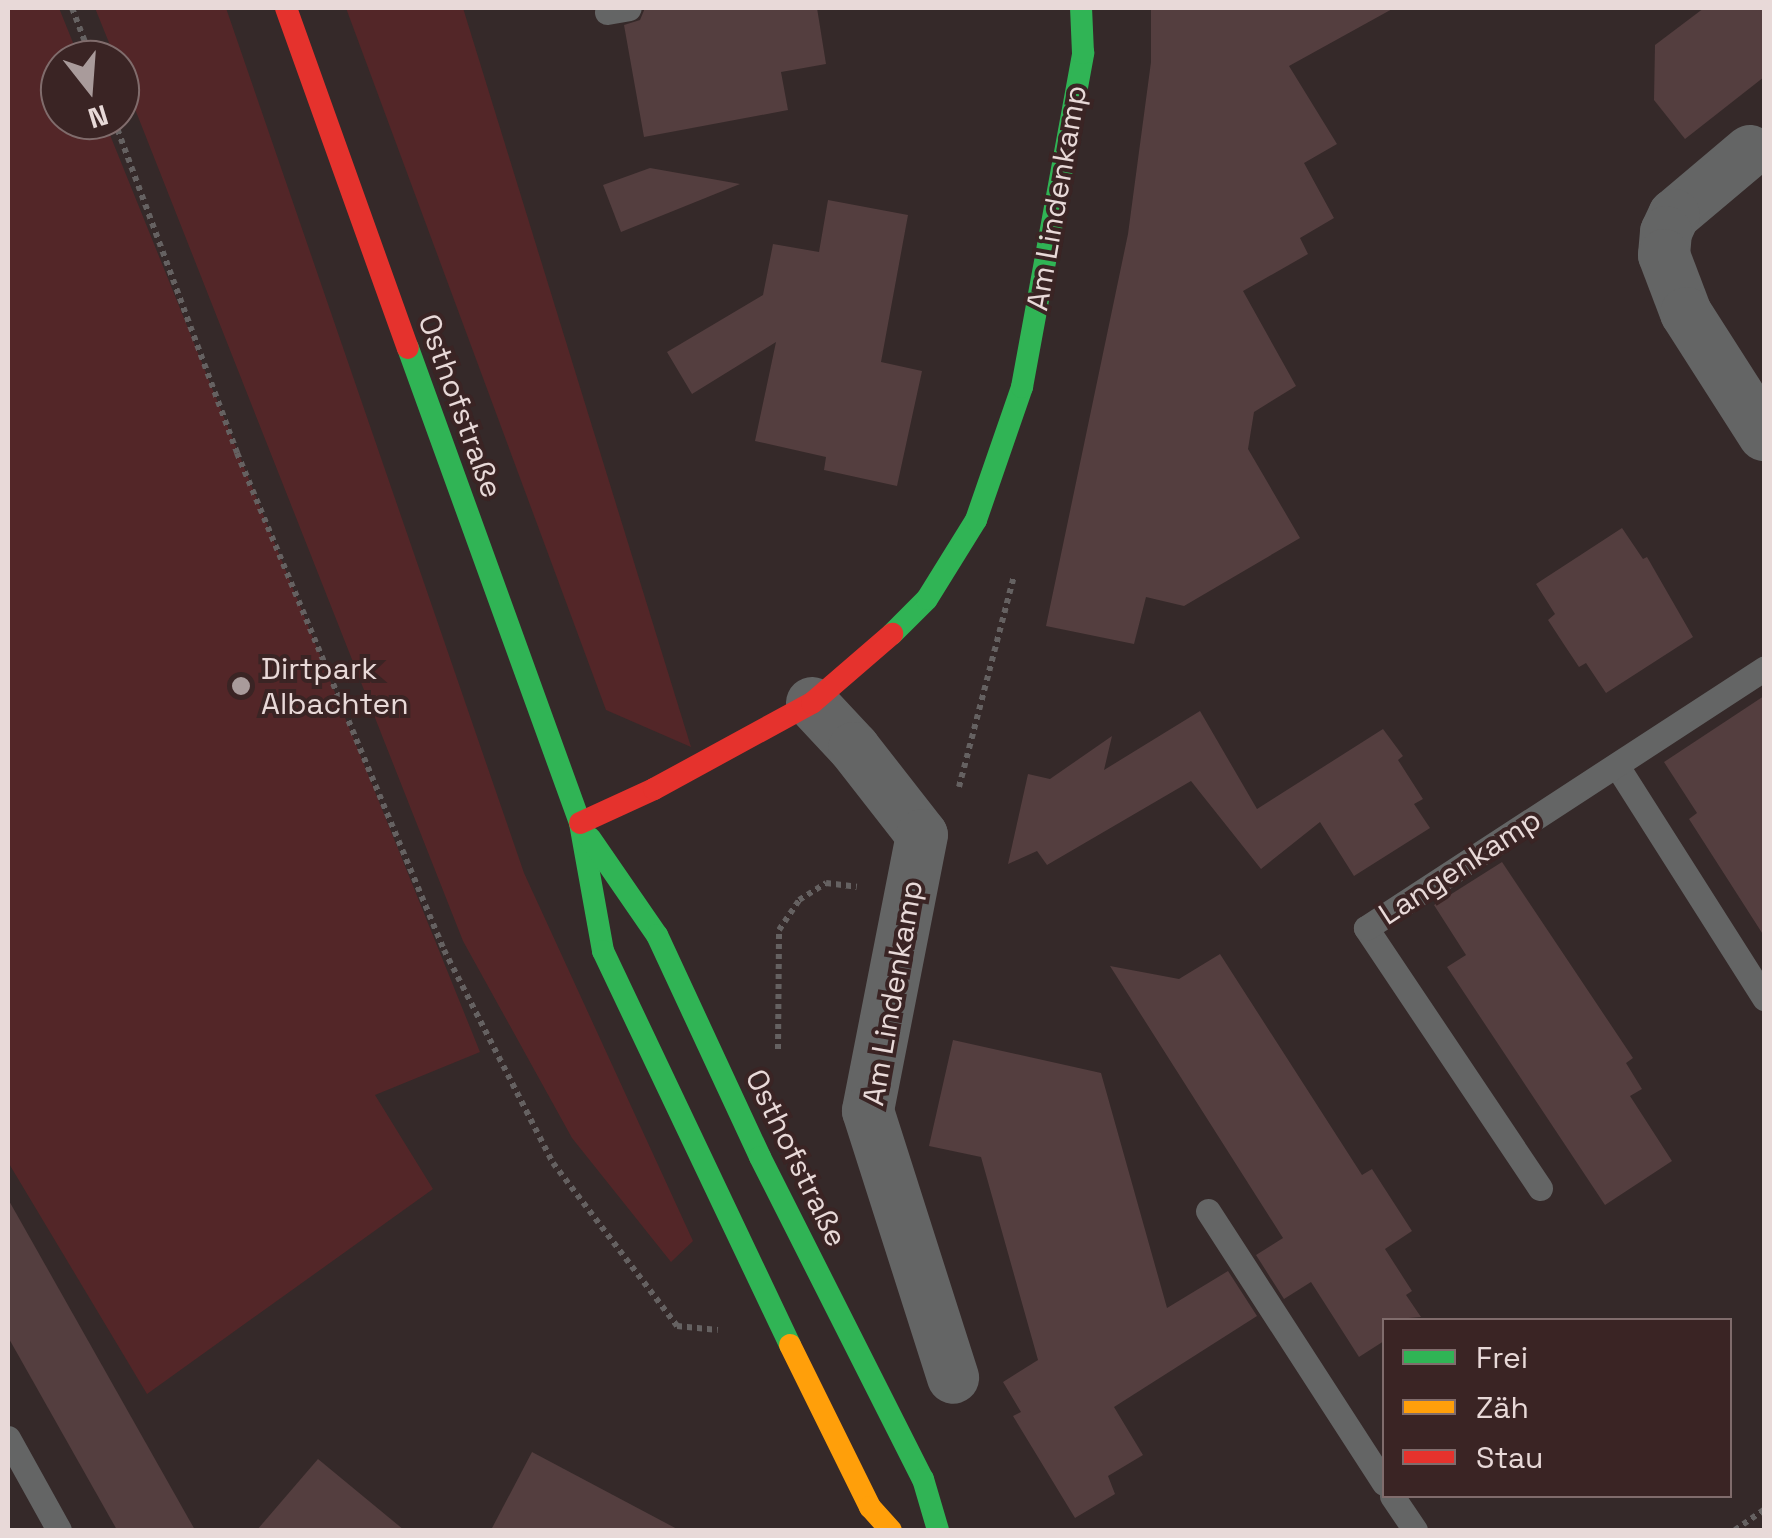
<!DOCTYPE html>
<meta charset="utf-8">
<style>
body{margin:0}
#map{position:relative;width:1772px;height:1538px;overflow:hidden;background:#352929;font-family:"Space Grotesk",sans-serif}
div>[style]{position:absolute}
.green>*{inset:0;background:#532628}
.building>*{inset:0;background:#543e3f}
.path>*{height:6px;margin-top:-3px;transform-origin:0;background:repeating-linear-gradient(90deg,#656161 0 5px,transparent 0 10px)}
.lane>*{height:25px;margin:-12.5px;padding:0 12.5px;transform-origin:12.5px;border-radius:12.5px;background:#646565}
.street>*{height:52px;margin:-26px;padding:0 26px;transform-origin:26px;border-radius:26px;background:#646565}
.fast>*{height:22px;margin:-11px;padding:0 11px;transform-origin:11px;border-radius:11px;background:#30b455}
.slow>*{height:22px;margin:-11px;padding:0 11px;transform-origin:11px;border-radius:11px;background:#ff9f0a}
.jam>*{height:22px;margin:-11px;padding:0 11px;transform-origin:11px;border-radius:11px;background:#e5322d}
.dots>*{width:28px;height:28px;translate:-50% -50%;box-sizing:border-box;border:5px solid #3a2424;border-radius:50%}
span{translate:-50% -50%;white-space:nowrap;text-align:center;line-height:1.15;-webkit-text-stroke:8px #3a2424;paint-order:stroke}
.street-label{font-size:30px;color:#e8d9d8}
.poi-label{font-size:30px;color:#e8d9d8}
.left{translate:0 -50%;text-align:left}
.frame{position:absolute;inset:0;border:10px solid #e8d9d8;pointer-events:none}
.legend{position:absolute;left:1382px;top:1318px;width:350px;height:180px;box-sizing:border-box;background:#3a2424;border:2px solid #806c6c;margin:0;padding:12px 18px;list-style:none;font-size:30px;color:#e8d9d8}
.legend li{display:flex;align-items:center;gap:20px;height:50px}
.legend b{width:50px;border:2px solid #806c6c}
.north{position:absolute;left:40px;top:40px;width:100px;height:100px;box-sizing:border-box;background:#3a2424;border:2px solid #806c6c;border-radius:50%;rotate:163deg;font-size:28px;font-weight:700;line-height:40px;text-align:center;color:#e8d9d8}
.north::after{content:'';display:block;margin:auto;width:35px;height:45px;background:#a99b9b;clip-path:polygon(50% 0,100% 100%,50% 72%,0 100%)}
</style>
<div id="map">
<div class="green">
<i style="clip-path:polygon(8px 8px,59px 8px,80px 60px,60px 60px,60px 120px,104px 120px,480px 1052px,375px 1095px,433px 1189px,147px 1394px,8px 1162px)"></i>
<i style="clip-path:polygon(95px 8px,226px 8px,524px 873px,693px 1241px,671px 1262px,572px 1138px,463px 941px,120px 71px,120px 60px,116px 60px)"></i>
<i style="clip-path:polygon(346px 8px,463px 8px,691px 747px,606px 710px)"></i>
</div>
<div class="building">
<i style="clip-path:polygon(645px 8px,817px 8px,826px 64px,781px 72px,788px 110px,644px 137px,624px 25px,640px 20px)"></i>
<i style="clip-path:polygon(1151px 8px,1394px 8px,1289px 66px,1337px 144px,1304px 163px,1334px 218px,1300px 238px,1308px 254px,1243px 291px,1296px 386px,1254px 412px,1248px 449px,1300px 538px,1184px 606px,1146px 597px,1134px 644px,1046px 626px,1128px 234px,1151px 62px)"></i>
<i style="clip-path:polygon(1704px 8px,1764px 8px,1764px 77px,1685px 139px,1654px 100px,1655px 45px)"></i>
<i style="clip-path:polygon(650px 168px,740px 184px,621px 232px,603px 185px)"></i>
<i style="clip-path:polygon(828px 200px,908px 215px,881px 362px,922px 371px,897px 486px,824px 470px,826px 457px,755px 441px,776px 342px,692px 394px,667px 352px,763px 295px,773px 244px,819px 252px)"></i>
<i style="clip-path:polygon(1622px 528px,1643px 559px,1647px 557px,1693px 637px,1606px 693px,1586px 663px,1579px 667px,1563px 643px,1548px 620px,1555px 614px,1536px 584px)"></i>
<i style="clip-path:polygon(1764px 696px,1764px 936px,1689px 819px,1697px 813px,1664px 762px)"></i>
<i style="clip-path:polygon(1200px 711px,1257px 809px,1383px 729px,1403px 756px,1398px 760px,1423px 799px,1414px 804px,1430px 828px,1354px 876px,1320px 822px,1261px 869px,1191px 781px,1047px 865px,1037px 851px,1008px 864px,1028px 774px,1050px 779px,1112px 736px,1104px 770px)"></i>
<i style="clip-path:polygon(1502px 862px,1633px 1058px,1626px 1063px,1642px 1089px,1630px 1096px,1672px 1161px,1605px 1205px,1447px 967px,1466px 955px,1434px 905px)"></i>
<i style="clip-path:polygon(1220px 954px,1362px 1175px,1372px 1169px,1412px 1231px,1385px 1249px,1412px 1291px,1406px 1295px,1421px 1317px,1384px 1320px,1384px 1341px,1359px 1357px,1311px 1282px,1284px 1299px,1256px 1255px,1283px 1238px,1110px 966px,1179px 979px)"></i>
<i style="clip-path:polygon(953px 1040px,1101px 1073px,1167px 1308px,1228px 1271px,1257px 1316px,1114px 1407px,1143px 1455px,1108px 1476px,1115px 1494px,1075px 1518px,1013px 1416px,1021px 1412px,1003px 1382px,1038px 1360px,981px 1157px,929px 1146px)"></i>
<i style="clip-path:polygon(8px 1199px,195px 1530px,117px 1530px,8px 1337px)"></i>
<i style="clip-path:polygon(532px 1452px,679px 1530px,491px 1530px)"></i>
<i style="clip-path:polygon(318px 1459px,404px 1530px,257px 1530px)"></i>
</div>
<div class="path">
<i style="left:72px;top:8px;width:56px;rotate:69deg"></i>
<i style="left:114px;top:120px;width:355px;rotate:69.7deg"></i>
<i style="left:237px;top:453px;width:538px;rotate:67.39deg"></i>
<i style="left:444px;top:950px;width:239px;rotate:62.9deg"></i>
<i style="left:553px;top:1163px;width:205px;rotate:52.7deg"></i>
<i style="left:677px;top:1326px;width:41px;rotate:5.6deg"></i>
<i style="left:959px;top:787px;width:218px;rotate:-75.4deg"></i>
<i style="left:778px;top:1049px;width:119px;rotate:-89.5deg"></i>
<i style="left:779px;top:930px;width:36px;rotate:-56deg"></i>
<i style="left:799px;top:900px;width:32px;rotate:-32deg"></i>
<i style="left:826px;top:883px;width:31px;rotate:7deg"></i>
<i style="left:1735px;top:1530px;width:35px;rotate:-35deg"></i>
</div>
<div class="lane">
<i style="left:607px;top:12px;width:22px;rotate:-10deg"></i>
<i style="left:1617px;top:766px;width:275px;rotate:57.6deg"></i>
<i style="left:1540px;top:1188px;width:313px;rotate:-123.8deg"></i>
<i style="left:1366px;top:928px;width:475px;rotate:-33.1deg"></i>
<i style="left:1208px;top:1211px;width:324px;rotate:57.1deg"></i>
<i style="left:8px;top:1438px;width:105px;rotate:61deg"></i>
<i style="left:1392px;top:1496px;width:41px;rotate:55.9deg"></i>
</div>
<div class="street">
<i style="left:1750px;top:151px;width:99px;rotate:139.9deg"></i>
<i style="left:1674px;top:215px;width:19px;rotate:115deg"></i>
<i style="left:1666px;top:232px;width:23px;rotate:95deg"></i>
<i style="left:1664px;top:255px;width:62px;rotate:69.2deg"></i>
<i style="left:1686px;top:313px;width:145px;rotate:57.4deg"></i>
<i style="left:812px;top:703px;width:62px;rotate:47deg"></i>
<i style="left:854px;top:748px;width:110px;rotate:52deg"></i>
<i style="left:922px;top:835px;width:281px;rotate:101.1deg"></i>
<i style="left:868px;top:1111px;width:280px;rotate:72.3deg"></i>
</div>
<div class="fast">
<i style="left:408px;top:348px;width:505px;rotate:70.09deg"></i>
<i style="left:580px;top:823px;width:130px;rotate:79.8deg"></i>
<i style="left:603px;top:951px;width:436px;rotate:64.6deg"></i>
<i style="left:892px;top:634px;width:49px;rotate:-45deg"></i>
<i style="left:927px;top:599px;width:93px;rotate:-58.2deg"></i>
<i style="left:976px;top:520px;width:141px;rotate:-70.9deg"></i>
<i style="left:1022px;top:387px;width:340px;rotate:-79.6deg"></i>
<i style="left:1083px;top:53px;width:45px;rotate:-92.5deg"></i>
<i style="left:590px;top:838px;width:118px;rotate:55.4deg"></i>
<i style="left:657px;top:935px;width:245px;rotate:65.1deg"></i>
<i style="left:760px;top:1157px;width:361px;rotate:63.2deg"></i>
<i style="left:923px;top:1479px;width:53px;rotate:73.6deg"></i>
</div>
<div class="slow">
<i style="left:790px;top:1345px;width:181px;rotate:63.7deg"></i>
<i style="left:870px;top:1507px;width:31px;rotate:48deg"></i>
</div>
<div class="jam">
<i style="left:286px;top:8px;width:361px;rotate:70.3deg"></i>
<i style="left:580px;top:823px;width:81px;rotate:-24.7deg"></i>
<i style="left:654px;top:789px;width:180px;rotate:-28.6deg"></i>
<i style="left:812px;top:703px;width:106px;rotate:-40.8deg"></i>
</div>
<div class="dots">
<i style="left:241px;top:686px;background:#a99b9b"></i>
</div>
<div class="street-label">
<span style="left:1057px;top:198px;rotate:-80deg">Am Lindenkamp</span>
<span style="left:460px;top:406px;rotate:70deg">Osthofstraße</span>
<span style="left:1460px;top:867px;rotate:-33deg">Langenkamp</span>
<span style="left:893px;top:993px;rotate:-80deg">Am Lindenkamp</span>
<span style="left:796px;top:1158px;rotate:64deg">Osthofstraße</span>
</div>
<div class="poi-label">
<span class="left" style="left:261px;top:686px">Dirtpark<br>Albachten</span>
</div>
<div class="frame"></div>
<ul class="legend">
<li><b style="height:12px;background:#30b455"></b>Frei</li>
<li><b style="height:12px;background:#ff9f0a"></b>Zäh</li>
<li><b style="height:12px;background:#e5322d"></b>Stau</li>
</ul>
<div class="north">N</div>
</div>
